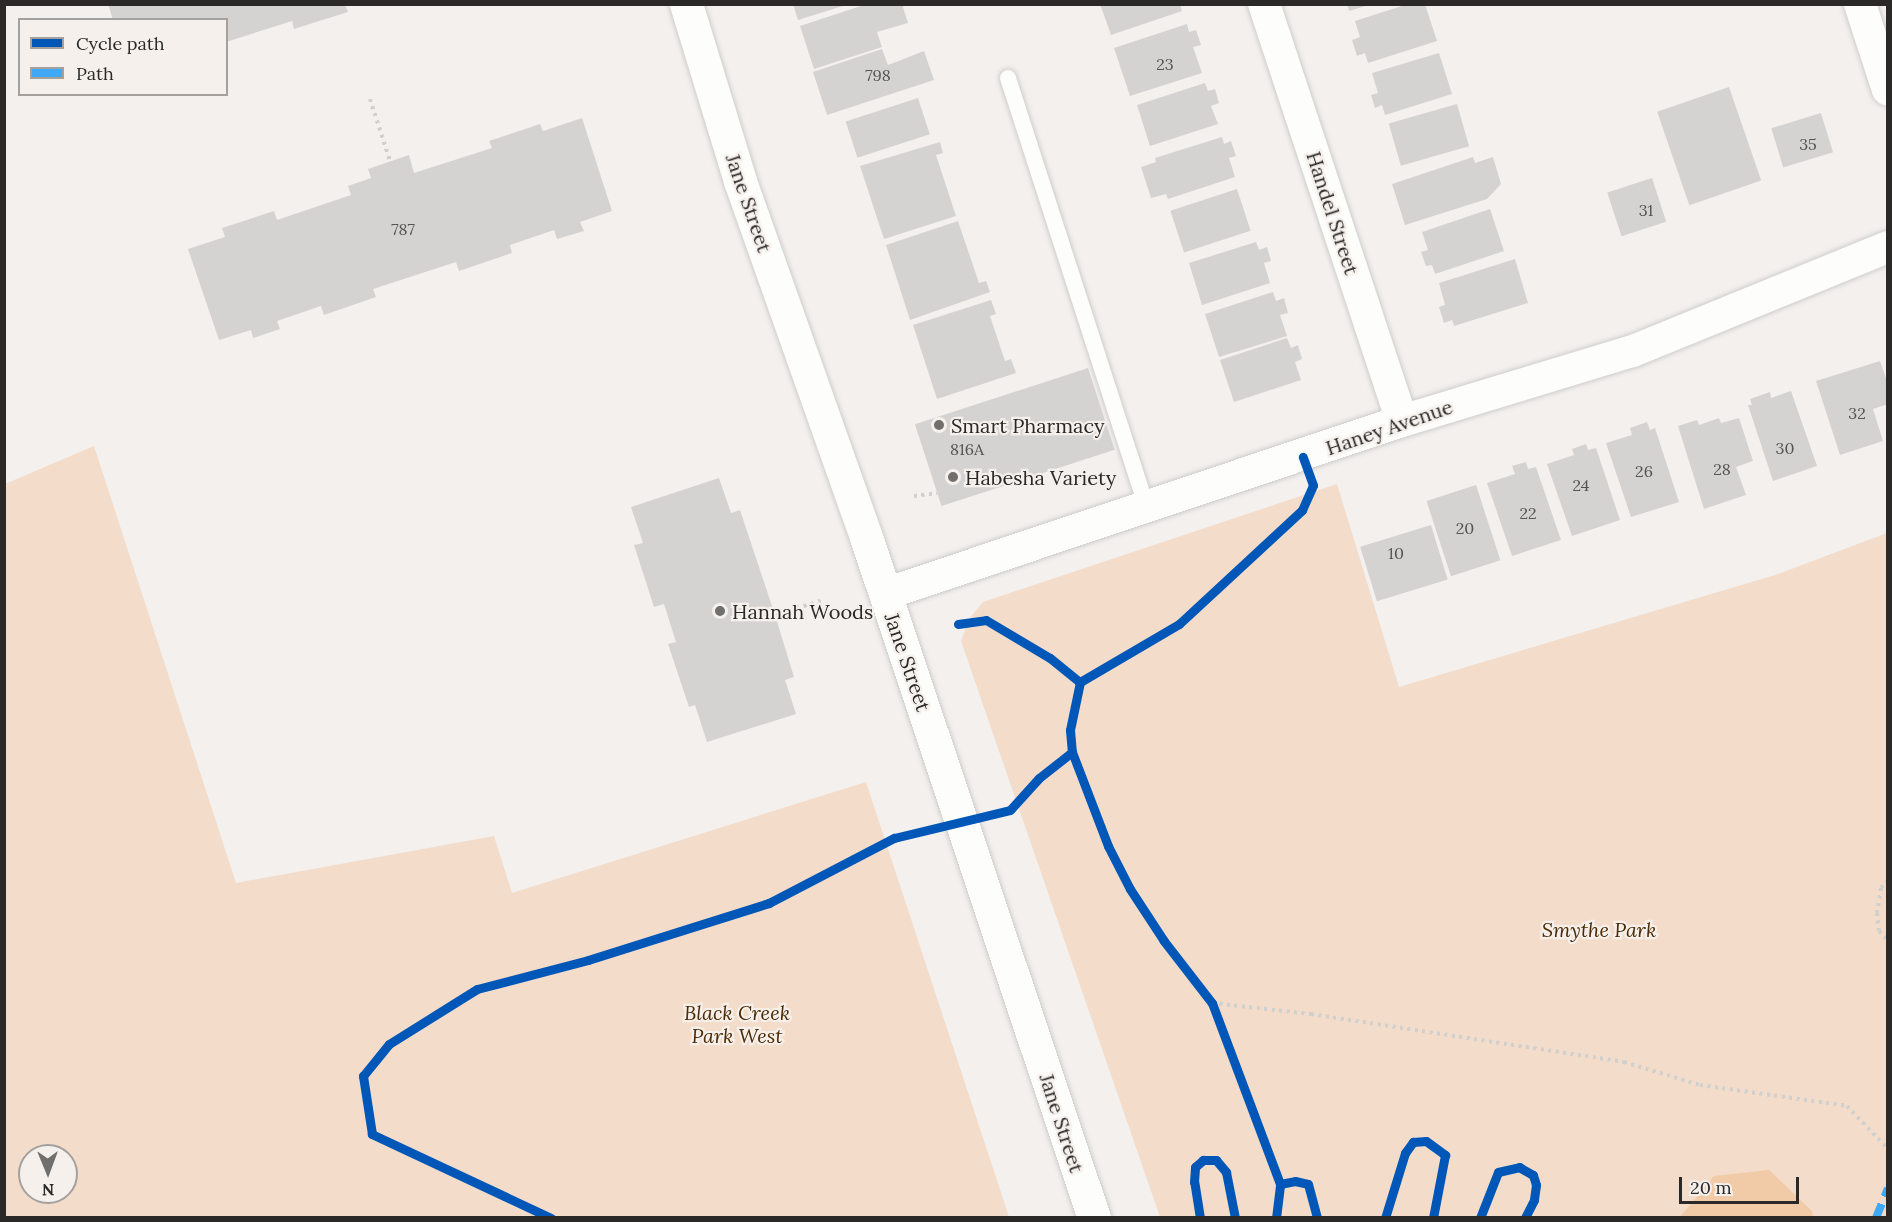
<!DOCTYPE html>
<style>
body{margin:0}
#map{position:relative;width:1892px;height:1222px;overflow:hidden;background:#f3f0ee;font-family:Lora,serif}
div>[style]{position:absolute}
.green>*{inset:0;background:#f3dcca}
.water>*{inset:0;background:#f1caa7}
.building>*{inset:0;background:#d5d3d2;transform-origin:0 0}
.path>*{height:4px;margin-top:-2px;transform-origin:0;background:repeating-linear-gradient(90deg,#d0d0ce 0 3px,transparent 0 7.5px)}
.roads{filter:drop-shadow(0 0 2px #cecdcb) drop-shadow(0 0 2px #cecdcb)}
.service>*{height:16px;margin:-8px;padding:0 8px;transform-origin:8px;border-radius:8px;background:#fdfdfc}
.minor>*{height:32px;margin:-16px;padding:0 16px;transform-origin:16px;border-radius:16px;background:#fdfdfc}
.secondary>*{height:33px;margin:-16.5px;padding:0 16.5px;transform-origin:16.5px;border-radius:16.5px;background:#fdfdfc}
.quiet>*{height:8px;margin-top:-4px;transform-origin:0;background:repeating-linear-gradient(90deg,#3fa9f5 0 15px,transparent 0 23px)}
.cycleway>*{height:9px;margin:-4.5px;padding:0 4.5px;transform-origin:4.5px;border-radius:4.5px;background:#0057b8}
.dots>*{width:16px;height:16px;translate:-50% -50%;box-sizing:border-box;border:3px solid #f5f0ec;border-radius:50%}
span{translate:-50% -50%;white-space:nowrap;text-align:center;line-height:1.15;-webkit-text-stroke:4.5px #f5f0ec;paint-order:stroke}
.number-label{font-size:16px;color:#555452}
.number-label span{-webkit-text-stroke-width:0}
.street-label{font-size:20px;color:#2a2927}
.poi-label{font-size:20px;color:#2a2927}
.left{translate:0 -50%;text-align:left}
.park-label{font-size:20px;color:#4e2b03;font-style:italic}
.frame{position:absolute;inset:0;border:6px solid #2a2927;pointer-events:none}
.legend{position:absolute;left:18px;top:18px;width:210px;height:78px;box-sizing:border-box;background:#f5f0ec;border:2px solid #a4a09d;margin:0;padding:8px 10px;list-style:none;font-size:18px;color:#2a2927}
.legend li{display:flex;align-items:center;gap:12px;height:30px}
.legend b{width:30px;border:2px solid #a4a09d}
.north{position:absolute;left:18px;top:1144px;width:60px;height:60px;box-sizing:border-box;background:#f5f0ec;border:2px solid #a4a09d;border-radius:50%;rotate:179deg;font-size:16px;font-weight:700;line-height:24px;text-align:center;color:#2a2927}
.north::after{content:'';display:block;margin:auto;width:21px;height:27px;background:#706f6d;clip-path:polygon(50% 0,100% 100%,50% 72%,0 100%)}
.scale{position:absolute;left:1679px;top:1177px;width:120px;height:27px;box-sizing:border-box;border:3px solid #2a2927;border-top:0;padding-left:8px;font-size:18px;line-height:21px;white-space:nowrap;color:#2a2927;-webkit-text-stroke:4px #f5f0ec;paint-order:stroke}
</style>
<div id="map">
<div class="green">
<i style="clip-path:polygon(evenodd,94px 446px,236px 883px,494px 836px,512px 893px,866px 782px,1009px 1217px,5px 1217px,5px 484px,94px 446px,30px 1156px,66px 1156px,66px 1192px,30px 1192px,30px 1156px)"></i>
<i style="clip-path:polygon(1337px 484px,1399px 687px,1775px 575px,1887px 533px,1887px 1217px,1160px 1217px,961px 641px,969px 619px,983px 602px)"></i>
</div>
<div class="water">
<i style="clip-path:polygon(1769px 1170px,1812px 1211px,1813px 1217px,1680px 1217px,1714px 1176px)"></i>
</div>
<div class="building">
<i style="clip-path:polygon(108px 4px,345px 4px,348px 12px,294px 29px,292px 21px,226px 42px,226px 20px,113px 20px)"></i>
<i style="clip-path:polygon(793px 4px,846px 4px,846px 5px,798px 20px)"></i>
<i style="clip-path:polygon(867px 4px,902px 4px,908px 23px,877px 32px,882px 47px,814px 69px,800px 26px)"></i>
<i style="clip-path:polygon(1100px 4px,1180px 4px,1182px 11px,1111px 35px)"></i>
<i style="clip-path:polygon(1347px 4px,1369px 4px,1369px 5px,1349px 11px)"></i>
<i style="clip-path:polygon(1408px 4px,1425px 4px,1437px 41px,1368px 63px,1365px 53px,1357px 56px,1352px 40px,1360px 37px,1355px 21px)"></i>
<i style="clip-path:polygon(1187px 24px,1189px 32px,1196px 30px,1201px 45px,1193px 47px,1202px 73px,1130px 96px,1114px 48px)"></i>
<i style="clip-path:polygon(882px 49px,888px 65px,924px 51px,934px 80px,827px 115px,813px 72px)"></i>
<i style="clip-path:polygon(1439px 53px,1452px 94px,1385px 115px,1382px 105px,1375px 108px,1371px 95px,1378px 93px,1372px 73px)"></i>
<i style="clip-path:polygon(1205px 83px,1208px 91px,1215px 89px,1219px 103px,1211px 106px,1218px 124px,1150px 146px,1137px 105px)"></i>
<i style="left:1729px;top:87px;width:99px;height:76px;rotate:71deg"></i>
<i style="left:918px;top:98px;width:38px;height:76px;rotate:72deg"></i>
<i style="left:1457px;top:104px;width:44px;height:71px;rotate:74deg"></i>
<i style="left:1821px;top:113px;width:41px;height:52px;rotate:73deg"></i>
<i style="clip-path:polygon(582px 118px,612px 211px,580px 222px,584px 231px,557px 239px,554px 230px,510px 245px,512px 253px,459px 271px,456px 262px,373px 289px,376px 297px,324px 315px,321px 306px,277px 321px,280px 329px,253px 338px,251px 330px,219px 340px,188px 249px,225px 237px,222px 228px,274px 211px,277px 220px,351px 195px,348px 186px,371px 178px,368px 169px,409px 155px,414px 173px,492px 148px,489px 141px,540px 124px,543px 131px)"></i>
<i style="clip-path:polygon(1222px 137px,1224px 144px,1231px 141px,1236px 156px,1229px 158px,1235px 177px,1168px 199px,1166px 194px,1151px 198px,1141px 167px,1156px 162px,1155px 158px)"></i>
<i style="clip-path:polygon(940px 142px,943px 153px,936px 155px,956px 216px,884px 239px,860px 166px)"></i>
<i style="clip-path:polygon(1473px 157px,1475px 163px,1493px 157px,1501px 184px,1487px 199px,1405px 225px,1392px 184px)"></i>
<i style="left:1652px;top:178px;width:46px;height:47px;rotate:72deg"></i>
<i style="left:1237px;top:189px;width:44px;height:70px;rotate:72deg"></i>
<i style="clip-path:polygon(1490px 209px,1504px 251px,1435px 274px,1432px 265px,1426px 266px,1421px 252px,1428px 250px,1422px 232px)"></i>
<i style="clip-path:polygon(958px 221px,979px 283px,986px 281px,990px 292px,910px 320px,886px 245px)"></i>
<i style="clip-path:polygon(1256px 242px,1259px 250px,1267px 247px,1271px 261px,1264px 263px,1270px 283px,1202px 305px,1189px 263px)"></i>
<i style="clip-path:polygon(1515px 259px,1528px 303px,1454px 326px,1452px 320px,1444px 323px,1439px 307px,1445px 305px,1439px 283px)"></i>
<i style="clip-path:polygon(1273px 292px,1276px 301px,1284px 298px,1288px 313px,1280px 315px,1287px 336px,1219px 357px,1205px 314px)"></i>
<i style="clip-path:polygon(991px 300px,996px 314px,990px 316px,1005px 361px,1011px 359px,1016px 373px,937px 399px,913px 325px)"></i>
<i style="clip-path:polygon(1287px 338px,1291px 348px,1298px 345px,1302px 359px,1295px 362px,1301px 380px,1234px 402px,1220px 360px)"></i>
<i style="clip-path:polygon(1880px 361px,1888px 384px,1888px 404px,1873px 409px,1883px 441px,1840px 455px,1816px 381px)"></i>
<i style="left:1088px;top:368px;width:86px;height:182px;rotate:72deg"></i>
<i style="clip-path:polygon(1791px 391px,1817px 466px,1773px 481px,1748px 405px,1752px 405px,1750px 399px,1770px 392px,1771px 398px)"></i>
<i style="clip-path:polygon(1719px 418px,1721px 423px,1739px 418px,1753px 461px,1736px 467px,1746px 495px,1704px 509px,1678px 426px,1697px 420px,1699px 425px)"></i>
<i style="clip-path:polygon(1647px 422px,1650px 430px,1655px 428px,1679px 502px,1631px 517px,1606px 443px,1632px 435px,1630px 428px)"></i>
<i style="clip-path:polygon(1586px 444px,1588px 450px,1596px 448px,1620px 520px,1572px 536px,1547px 464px,1574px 455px,1572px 449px)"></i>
<i style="clip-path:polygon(1526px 462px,1528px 469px,1536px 467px,1561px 540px,1512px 556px,1487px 483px,1515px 474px,1512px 466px)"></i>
<i style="clip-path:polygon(719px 478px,731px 513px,740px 510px,775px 615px,794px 677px,785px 680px,796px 714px,707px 742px,695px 705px,689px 707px,668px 644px,676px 642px,664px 604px,654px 607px,634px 545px,643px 543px,631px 507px)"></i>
<i style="left:1476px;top:485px;width:79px;height:52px;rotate:72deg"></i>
<i style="left:1431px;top:525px;width:57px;height:74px;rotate:73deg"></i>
</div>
<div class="path">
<i style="left:370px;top:99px;width:65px;rotate:72.1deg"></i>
<i style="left:914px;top:496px;width:23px;rotate:-7deg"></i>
<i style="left:775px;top:615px;width:50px;rotate:-17.4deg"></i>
<i style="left:1888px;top:880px;width:11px;rotate:131deg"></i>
<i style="left:1881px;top:888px;width:25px;rotate:99deg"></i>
<i style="left:1877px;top:913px;width:18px;rotate:84deg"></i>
<i style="left:1879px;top:931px;width:13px;rotate:48deg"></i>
<i style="left:1212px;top:1003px;width:100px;rotate:6.3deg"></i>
<i style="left:1311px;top:1014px;width:317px;rotate:8.7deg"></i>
<i style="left:1624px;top:1062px;width:79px;rotate:16.8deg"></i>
<i style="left:1700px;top:1085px;width:148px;rotate:8.1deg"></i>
<i style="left:1847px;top:1106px;width:59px;rotate:46.4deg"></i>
</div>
<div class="roads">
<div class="service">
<i style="left:1008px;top:78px;width:452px;rotate:72.1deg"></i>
</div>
<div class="minor">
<i style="left:1264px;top:4px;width:439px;rotate:71.7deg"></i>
<i style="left:1860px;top:4px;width:90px;rotate:72deg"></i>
<i style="left:885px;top:594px;width:545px;rotate:-18.5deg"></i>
<i style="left:1402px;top:421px;width:241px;rotate:-16.9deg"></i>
<i style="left:1633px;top:351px;width:275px;rotate:-22.2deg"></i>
</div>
<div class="secondary">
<i style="left:686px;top:4px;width:185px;rotate:73deg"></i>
<i style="left:740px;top:181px;width:381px;rotate:70.5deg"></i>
<i style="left:867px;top:540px;width:715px;rotate:71.49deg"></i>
</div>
</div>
<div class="quiet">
<i style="left:1876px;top:1218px;width:32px;rotate:-68deg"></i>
</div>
<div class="cycleway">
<i style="left:958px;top:624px;width:28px;rotate:-8deg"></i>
<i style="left:986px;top:620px;width:74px;rotate:30.7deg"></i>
<i style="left:1050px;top:658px;width:38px;rotate:39deg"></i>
<i style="left:1080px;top:682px;width:49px;rotate:101.8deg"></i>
<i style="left:1070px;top:730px;width:22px;rotate:85deg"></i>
<i style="left:1072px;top:752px;width:101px;rotate:69deg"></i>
<i style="left:1108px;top:846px;width:48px;rotate:62.9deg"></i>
<i style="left:1130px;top:889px;width:62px;rotate:56.8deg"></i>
<i style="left:1164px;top:941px;width:78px;rotate:52.3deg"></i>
<i style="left:1212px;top:1003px;width:193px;rotate:69.4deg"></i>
<i style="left:1080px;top:682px;width:115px;rotate:-30.4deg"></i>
<i style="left:1179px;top:624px;width:168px;rotate:-42.8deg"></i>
<i style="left:1302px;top:510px;width:27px;rotate:-66deg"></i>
<i style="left:1313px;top:485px;width:30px;rotate:-110deg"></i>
<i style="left:551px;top:1218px;width:198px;rotate:-154.9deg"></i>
<i style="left:372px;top:1134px;width:59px;rotate:-98.8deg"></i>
<i style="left:363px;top:1076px;width:41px;rotate:-50.9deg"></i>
<i style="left:389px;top:1044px;width:104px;rotate:-32deg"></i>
<i style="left:477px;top:989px;width:115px;rotate:-14.6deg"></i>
<i style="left:588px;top:960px;width:190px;rotate:-17.5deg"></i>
<i style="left:769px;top:903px;width:141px;rotate:-27.5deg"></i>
<i style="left:894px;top:838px;width:119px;rotate:-13.6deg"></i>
<i style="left:1010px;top:810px;width:43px;rotate:-47.8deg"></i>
<i style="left:1039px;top:778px;width:42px;rotate:-38.2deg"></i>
<i style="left:1200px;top:1218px;width:36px;rotate:-99deg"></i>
<i style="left:1194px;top:1182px;width:15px;rotate:-86deg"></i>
<i style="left:1195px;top:1167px;width:11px;rotate:-41deg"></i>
<i style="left:1203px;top:1160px;width:13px"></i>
<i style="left:1216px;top:1160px;width:16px;rotate:50deg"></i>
<i style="left:1226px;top:1172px;width:47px;rotate:78.9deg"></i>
<i style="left:1276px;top:1218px;width:34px;rotate:-83deg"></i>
<i style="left:1280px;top:1184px;width:15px;rotate:-11deg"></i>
<i style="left:1295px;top:1181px;width:13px;rotate:13deg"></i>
<i style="left:1308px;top:1184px;width:35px;rotate:75deg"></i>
<i style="left:1385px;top:1218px;width:68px;rotate:-72.9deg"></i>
<i style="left:1405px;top:1153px;width:14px;rotate:-54deg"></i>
<i style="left:1413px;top:1142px;width:13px;rotate:-4deg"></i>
<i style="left:1426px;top:1141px;width:24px;rotate:36deg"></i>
<i style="left:1445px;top:1155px;width:64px;rotate:100.8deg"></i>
<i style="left:1480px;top:1218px;width:49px;rotate:-68.6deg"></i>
<i style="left:1498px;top:1172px;width:22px;rotate:-13deg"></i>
<i style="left:1519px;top:1167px;width:16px;rotate:30deg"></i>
<i style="left:1533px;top:1175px;width:10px;rotate:73deg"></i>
<i style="left:1536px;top:1185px;width:15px;rotate:98deg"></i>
<i style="left:1534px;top:1200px;width:20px;rotate:117deg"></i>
</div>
<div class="dots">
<i style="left:939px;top:425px;background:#706f6d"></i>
<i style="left:953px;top:477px;background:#706f6d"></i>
<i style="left:720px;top:611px;background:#706f6d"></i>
</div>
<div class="number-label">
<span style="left:1165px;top:64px">23</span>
<span style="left:878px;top:75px">798</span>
<span style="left:1808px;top:144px">35</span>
<span style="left:1646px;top:210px">31</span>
<span style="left:403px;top:229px">787</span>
<span style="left:1857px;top:413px">32</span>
<span style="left:1785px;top:448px">30</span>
<span style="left:967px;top:449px">816A</span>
<span style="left:1722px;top:469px">28</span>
<span style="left:1644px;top:471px">26</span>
<span style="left:1581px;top:485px">24</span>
<span style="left:1528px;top:513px">22</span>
<span style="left:1465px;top:528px">20</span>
<span style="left:1396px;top:553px">10</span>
</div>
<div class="street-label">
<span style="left:749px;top:203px;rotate:71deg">Jane Street</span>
<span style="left:1333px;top:213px;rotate:72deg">Handel Street</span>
<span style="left:1389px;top:427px;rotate:-19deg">Haney Avenue</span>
<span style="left:908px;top:662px;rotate:71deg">Jane Street</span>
<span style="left:1062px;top:1123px;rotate:72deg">Jane Street</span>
</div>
<div class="poi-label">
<span class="left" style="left:951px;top:425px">Smart Pharmacy</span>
<span class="left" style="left:965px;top:477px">Habesha Variety</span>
<span class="left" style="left:732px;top:611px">Hannah Woods</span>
</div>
<div class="park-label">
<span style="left:1599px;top:929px">Smythe Park</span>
<span style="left:737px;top:1024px">Black Creek<br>Park West</span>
</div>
<div class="frame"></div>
<ul class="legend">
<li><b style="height:8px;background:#0057b8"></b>Cycle path</li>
<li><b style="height:8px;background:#3fa9f5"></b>Path</li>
</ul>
<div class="north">N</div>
<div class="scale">20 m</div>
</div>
